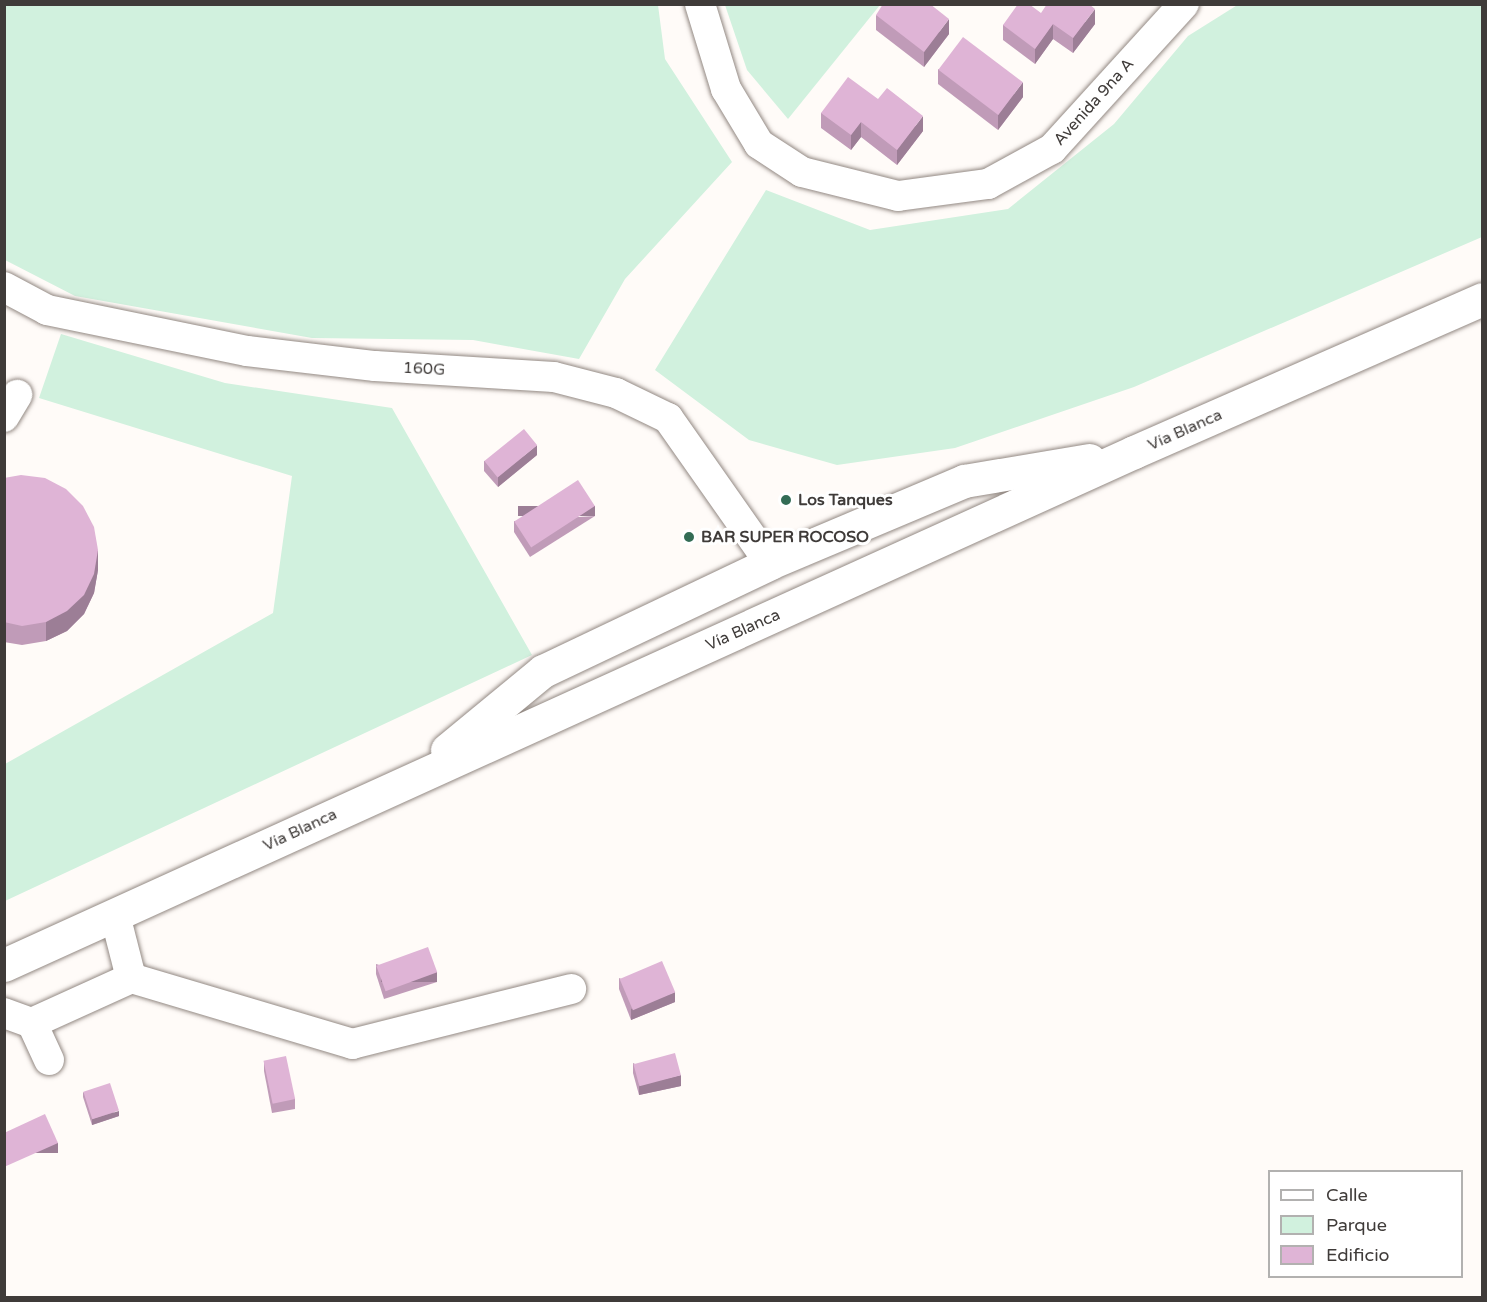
<!DOCTYPE html>
<meta charset="utf-8">
<style>
body{margin:0}
#map{position:relative;width:1487px;height:1302px;overflow:hidden;background:#fffbf8;font-family:"Varela Round",sans-serif}
div>[style]{position:absolute}
.green>*{inset:0;background:#d1f1de}
.roads{filter:drop-shadow(0 0 2px #938983) drop-shadow(0 0 2px #938983)}
.minor>*{height:30px;margin:-15px;padding:0 15px;transform-origin:15px;border-radius:15px;background:#fff}
.highway>*{height:33px;margin:-16.5px;padding:0 16.5px;transform-origin:16.5px;border-radius:16.5px;background:#fff}
.wall>*{inset:0;background:#c09bb8}
.shaded-wall>*{inset:0;background:#9c7e96;transform-origin:0 0}
.building>*{inset:0;background:#dfb4d6;transform-origin:0 0}
.dots>*{width:16px;height:16px;translate:-50% -50%;box-sizing:border-box;border:3px solid #fff;border-radius:50%}
span{translate:-50% -50%;white-space:nowrap;text-align:center;line-height:1.15;-webkit-text-stroke:6px #fff;paint-order:stroke}
.street-label{font-size:16px;color:#3f3b39}
.poi-label{font-size:16px;color:#3f3b39;font-weight:700}
.left{translate:0 -50%;text-align:left}
.frame{position:absolute;inset:0;border:6px solid #3f3b39;pointer-events:none}
.legend{position:absolute;left:1268px;top:1170px;width:195px;height:108px;box-sizing:border-box;background:#fff;border:2px solid #b2b1b0;margin:0;padding:8px 10px;list-style:none;font-size:18px;color:#3f3b39}
.legend li{display:flex;align-items:center;gap:12px;height:30px}
.legend b{width:30px;border:2px solid #b2b1b0}
</style>
<div id="map">
<div class="green">
<i style="clip-path:polygon(1239px 4px,1482px 5px,1482px 237px,1134px 387px,955px 448px,837px 465px,749px 440px,655px 370px,766px 190px,870px 230px,1008px 209px,1114px 124px,1188px 36px)"></i>
<i style="clip-path:polygon(4px 5px,658px 5px,665px 59px,732px 162px,625px 279px,579px 359px,473px 340px,312px 338px,75px 296px,5px 260px)"></i>
<i style="clip-path:polygon(725px 5px,725px 4px,880px 5px,788px 119px,747px 70px)"></i>
<i style="clip-path:polygon(61px 334px,225px 383px,392px 408px,532px 655px,5px 901px,5px 764px,273px 613px,292px 476px,39px 398px)"></i>
</div>
<div class="roads">
<div class="minor">
<i style="left:700px;top:4px;width:89px;rotate:73deg"></i>
<i style="left:726px;top:89px;width:64px;rotate:59deg"></i>
<i style="left:759px;top:144px;width:51px;rotate:33.1deg"></i>
<i style="left:802px;top:172px;width:99px;rotate:14deg"></i>
<i style="left:898px;top:196px;width:91px;rotate:-7.6deg"></i>
<i style="left:988px;top:184px;width:73px;rotate:-28.7deg"></i>
<i style="left:1052px;top:149px;width:196px;rotate:-47.7deg"></i>
<i style="left:4px;top:287px;width:49px;rotate:28.1deg"></i>
<i style="left:47px;top:310px;width:204px;rotate:11.6deg"></i>
<i style="left:247px;top:351px;width:129px;rotate:6.7deg"></i>
<i style="left:375px;top:366px;width:179px;rotate:3.5deg"></i>
<i style="left:554px;top:377px;width:64px;rotate:14.5deg"></i>
<i style="left:616px;top:393px;width:58px;rotate:25.7deg"></i>
<i style="left:668px;top:418px;width:177px;rotate:54.9deg"></i>
<i style="left:4px;top:417px;width:26px;rotate:-59deg"></i>
<i style="left:115px;top:915px;width:65px;rotate:75.7deg"></i>
<i style="left:131px;top:978px;width:231px;rotate:16.6deg"></i>
<i style="left:352px;top:1044px;width:226px;rotate:-14.1deg"></i>
<i style="left:4px;top:1013px;width:30px;rotate:20deg"></i>
<i style="left:49px;top:1060px;width:41px;rotate:-114.7deg"></i>
<i style="left:32px;top:1023px;width:109px;rotate:-24.4deg"></i>
</div>
<div class="highway">
<i style="left:447px;top:750px;width:124px;rotate:-39.5deg"></i>
<i style="left:543px;top:671px;width:251px;rotate:-25.4deg"></i>
<i style="left:770px;top:563px;width:211px;rotate:-22.9deg"></i>
<i style="left:964px;top:481px;width:127px;rotate:-9.5deg"></i>
<i style="left:4px;top:965px;width:1241px;rotate:-24.42deg"></i>
<i style="left:1134px;top:452px;width:380px;rotate:-23.7deg"></i>
</div>
</div>
<div class="wall">
<i style="clip-path:polygon(1041px 13px,1095px 24px,1073px 53px,1053px 39px,1035px 64px,1003px 40px,1003px 25px)"></i>
<i style="clip-path:polygon(876px 15px,949px 34px,924px 67px,876px 30px)"></i>
<i style="clip-path:polygon(938px 69px,1023px 97px,998px 130px,938px 84px)"></i>
<i style="clip-path:polygon(878px 99px,923px 131px,897px 165px,861px 137px,851px 150px,821px 128px,821px 113px)"></i>
<i style="clip-path:polygon(537px 455px,498px 487px,484px 471px,484px 461px)"></i>
<i style="clip-path:polygon(4px 478px,98px 570px,94px 593px,84px 614px,67px 631px,46px 641px,22px 645px,4px 642px)"></i>
<i style="clip-path:polygon(595px 516px,530px 557px,514px 532px,514px 521px)"></i>
<i style="clip-path:polygon(376px 964px,437px 982px,384px 999px,376px 974px)"></i>
<i style="clip-path:polygon(619px 978px,675px 1002px,631px 1020px,619px 989px)"></i>
<i style="clip-path:polygon(264px 1061px,295px 1099px,295px 1109px,272px 1113px,264px 1071px)"></i>
<i style="clip-path:polygon(633px 1063px,681px 1086px,639px 1095px,633px 1073px)"></i>
<i style="clip-path:polygon(83px 1092px,119px 1116px,92px 1125px,83px 1097px)"></i>
</div>
<div class="shaded-wall">
<i style="clip-path:polygon(1095px 9px,1095px 24px,1073px 53px,1073px 38px)"></i>
<i style="clip-path:polygon(949px 19px,949px 34px,924px 67px,924px 52px)"></i>
<i style="clip-path:polygon(1053px 24px,1053px 39px,1035px 64px,1035px 49px)"></i>
<i style="clip-path:polygon(1023px 82px,1023px 97px,998px 130px,998px 115px)"></i>
<i style="clip-path:polygon(923px 116px,923px 131px,897px 165px,897px 150px)"></i>
<i style="clip-path:polygon(861px 122px,861px 137px,851px 150px,851px 135px)"></i>
<i style="clip-path:polygon(537px 445px,537px 455px,498px 487px,498px 477px)"></i>
<i style="left:595px;top:506px;width:10px;height:77px;rotate:90deg"></i>
<i style="clip-path:polygon(98px 550px,98px 570px,94px 593px,84px 614px,67px 631px,46px 641px,46px 622px)"></i>
<i style="left:437px;top:972px;width:10px;height:56px;rotate:90deg"></i>
<i style="clip-path:polygon(675px 992px,675px 1002px,631px 1020px,631px 1009px)"></i>
<i style="clip-path:polygon(681px 1075px,681px 1086px,639px 1095px,639px 1085px)"></i>
<i style="clip-path:polygon(119px 1111px,119px 1116px,92px 1125px,92px 1119px)"></i>
<i style="left:58px;top:1143px;width:10px;height:59px;rotate:90deg"></i>
</div>
<div class="building">
<i style="clip-path:polygon(883px 4px,930px 4px,949px 19px,924px 52px,876px 15px)"></i>
<i style="clip-path:polygon(1018px 4px,1029px 4px,1041px 13px,1047px 4px,1089px 4px,1095px 9px,1073px 38px,1053px 24px,1035px 49px,1003px 25px)"></i>
<i style="left:963px;top:37px;width:75px;height:41px;rotate:37deg"></i>
<i style="clip-path:polygon(848px 77px,878px 99px,887px 88px,923px 116px,897px 150px,861px 122px,851px 135px,821px 113px)"></i>
<i style="left:524px;top:429px;width:21px;height:51px;rotate:51deg"></i>
<i style="clip-path:polygon(21px 475px,45px 478px,66px 489px,83px 506px,94px 527px,98px 550px,94px 574px,84px 595px,67px 611px,46px 622px,22px 626px,4px 622px,4px 478px)"></i>
<i style="left:578px;top:480px;width:31px;height:76px;rotate:57deg"></i>
<i style="left:428px;top:947px;width:27px;height:55px;rotate:70deg"></i>
<i style="left:662px;top:961px;width:34px;height:46px;rotate:67deg"></i>
<i style="left:675px;top:1053px;width:23px;height:43px;rotate:75deg"></i>
<i style="left:286px;top:1056px;width:44px;height:23px;rotate:78deg"></i>
<i style="left:110px;top:1083px;width:29px;height:28px;rotate:72deg"></i>
<i style="clip-path:polygon(45px 1114px,58px 1143px,4px 1167px,4px 1133px)"></i>
</div>
<div class="dots">
<i style="left:786px;top:500px;background:#336c55"></i>
<i style="left:689px;top:537px;background:#336c55"></i>
</div>
<div class="street-label">
<span style="left:1094px;top:102px;rotate:-48deg">Avenida 9na A</span>
<span style="left:424px;top:369px;rotate:3deg">160G</span>
<span style="left:1185px;top:430px;rotate:-24deg">Vía Blanca</span>
<span style="left:743px;top:630px;rotate:-24deg">Vía Blanca</span>
<span style="left:300px;top:830px;rotate:-25deg">Vía Blanca</span>
</div>
<div class="poi-label">
<span class="left" style="left:798px;top:500px">Los Tanques</span>
<span class="left" style="left:701px;top:537px">BAR SUPER ROCOSO</span>
</div>
<div class="frame"></div>
<ul class="legend">
<li><b style="height:8px;background:#fff"></b>Calle</li>
<li><b style="height:16px;background:#d1f1de"></b>Parque</li>
<li><b style="height:16px;background:#dfb4d6"></b>Edificio</li>
</ul>
</div>
